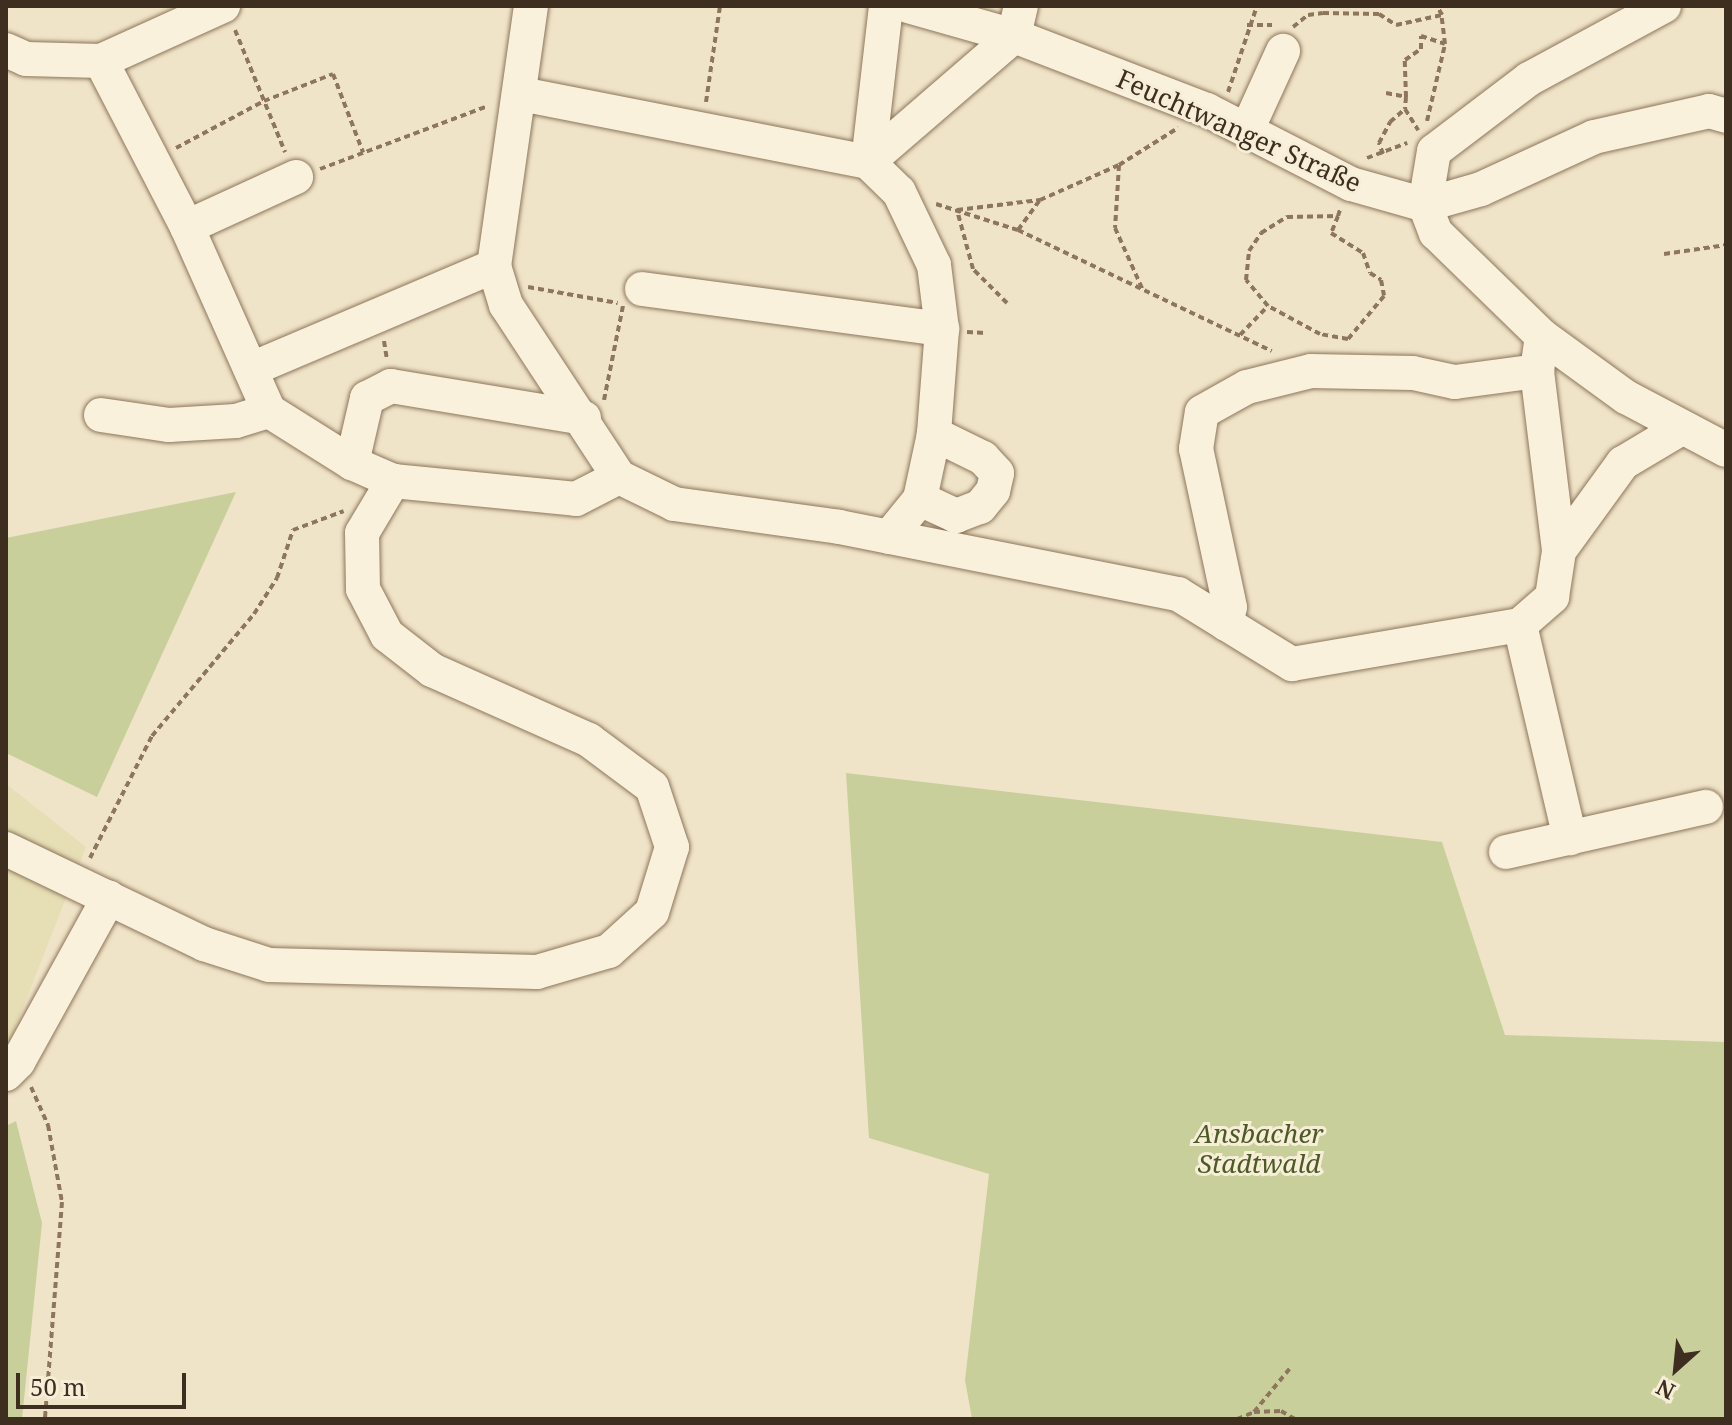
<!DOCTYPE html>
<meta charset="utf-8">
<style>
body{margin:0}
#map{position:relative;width:1732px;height:1425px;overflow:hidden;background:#f0e4c8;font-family:"Noto Serif",serif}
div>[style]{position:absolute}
.farmland>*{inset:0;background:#e6deb5}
.green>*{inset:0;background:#c9cf9b}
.path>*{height:4px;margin-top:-2px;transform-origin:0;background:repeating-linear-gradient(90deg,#8d765c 0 6px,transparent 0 10px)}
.roads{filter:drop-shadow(0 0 2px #8d765c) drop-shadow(0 0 2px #8d765c)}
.minor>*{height:34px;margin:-17px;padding:0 17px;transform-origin:17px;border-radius:17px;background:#faf1dc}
span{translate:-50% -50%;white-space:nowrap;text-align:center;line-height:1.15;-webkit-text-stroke:6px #f7eed8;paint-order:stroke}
.street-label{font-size:26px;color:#3d2e20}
.park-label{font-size:26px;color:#4d5a26;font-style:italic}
.frame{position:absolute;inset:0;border:8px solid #3d2e20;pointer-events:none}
.north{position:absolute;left:1636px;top:1329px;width:80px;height:80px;-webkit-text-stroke:6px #f7eed8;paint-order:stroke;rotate:207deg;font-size:22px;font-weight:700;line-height:32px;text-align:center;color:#3d2e20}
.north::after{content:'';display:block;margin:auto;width:28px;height:36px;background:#3d2e20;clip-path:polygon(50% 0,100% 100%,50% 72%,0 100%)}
.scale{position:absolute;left:16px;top:1373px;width:170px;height:36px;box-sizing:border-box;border:4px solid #3d2e20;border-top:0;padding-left:10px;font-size:24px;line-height:28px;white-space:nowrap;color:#3d2e20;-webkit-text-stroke:6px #f7eed8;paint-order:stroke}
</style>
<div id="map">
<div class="farmland">
<i style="clip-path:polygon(6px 784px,86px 847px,6px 1051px)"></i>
</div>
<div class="green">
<i style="clip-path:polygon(236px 492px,97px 797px,6px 753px,6px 538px)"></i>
<i style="clip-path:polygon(846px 773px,1442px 842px,1505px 1035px,1726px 1042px,1726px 1419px,972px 1419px,965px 1380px,989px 1174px,869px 1138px)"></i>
<i style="clip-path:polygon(16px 1121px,42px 1223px,22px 1419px,6px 1419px,6px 1126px)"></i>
</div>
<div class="path">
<i style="left:1247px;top:25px;width:25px"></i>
<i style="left:1293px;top:27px;width:19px;rotate:-39deg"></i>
<i style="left:1308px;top:15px;width:15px;rotate:-8deg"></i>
<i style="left:1323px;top:13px;width:56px;rotate:1deg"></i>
<i style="left:1379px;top:14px;width:20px;rotate:33deg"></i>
<i style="left:1396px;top:25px;width:47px;rotate:-12.3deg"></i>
<i style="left:1442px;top:15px;width:10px;rotate:-119deg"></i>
<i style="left:235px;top:30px;width:132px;rotate:67.7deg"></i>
<i style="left:1228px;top:92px;width:91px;rotate:-71.4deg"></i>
<i style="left:1386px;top:93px;width:20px;rotate:11deg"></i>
<i style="left:1406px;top:97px;width:12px;rotate:95deg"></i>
<i style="left:1405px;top:109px;width:25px;rotate:58deg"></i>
<i style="left:1406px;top:97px;width:37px;rotate:-92deg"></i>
<i style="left:1405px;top:60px;width:19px;rotate:-35deg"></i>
<i style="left:1421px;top:49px;width:13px;rotate:-90deg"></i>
<i style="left:1421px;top:36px;width:25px;rotate:18deg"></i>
<i style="left:706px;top:102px;width:97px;rotate:-81.7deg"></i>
<i style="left:1427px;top:121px;width:79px;rotate:-76.8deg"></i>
<i style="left:1445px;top:44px;width:32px;rotate:-97deg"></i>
<i style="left:176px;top:148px;width:100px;rotate:-28.1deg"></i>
<i style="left:264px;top:101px;width:74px;rotate:-21.4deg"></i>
<i style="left:333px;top:74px;width:84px;rotate:69deg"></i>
<i style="left:1383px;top:154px;width:12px;rotate:-110deg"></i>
<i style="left:1379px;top:143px;width:24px;rotate:-62deg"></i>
<i style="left:1390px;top:122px;width:20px;rotate:-41deg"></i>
<i style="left:1367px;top:158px;width:43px;rotate:-20.6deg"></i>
<i style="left:1119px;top:165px;width:63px;rotate:93.6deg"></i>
<i style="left:1115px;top:228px;width:66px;rotate:65.8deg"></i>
<i style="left:320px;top:169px;width:179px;rotate:-20.6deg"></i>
<i style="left:936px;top:204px;width:86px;rotate:17.6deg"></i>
<i style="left:1018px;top:230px;width:281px;rotate:25.5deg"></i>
<i style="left:1338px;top:216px;width:18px;rotate:112deg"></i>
<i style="left:1331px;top:233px;width:38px;rotate:32deg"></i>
<i style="left:1363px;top:253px;width:21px;rotate:71deg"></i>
<i style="left:1370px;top:273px;width:13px;rotate:32deg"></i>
<i style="left:1381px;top:280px;width:16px;rotate:79deg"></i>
<i style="left:1384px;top:296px;width:56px;rotate:129.9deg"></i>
<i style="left:1348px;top:339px;width:28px;rotate:-170deg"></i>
<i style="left:1320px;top:334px;width:59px;rotate:-151.7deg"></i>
<i style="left:1268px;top:306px;width:34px;rotate:-130deg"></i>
<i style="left:1246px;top:280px;width:29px;rotate:-84deg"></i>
<i style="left:1249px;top:251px;width:22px;rotate:-56deg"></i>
<i style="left:1261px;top:233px;width:31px;rotate:-32deg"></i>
<i style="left:1287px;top:217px;width:51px;rotate:-1.1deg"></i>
<i style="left:1338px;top:216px;width:9px;rotate:-72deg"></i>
<i style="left:1018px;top:230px;width:37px;rotate:-54deg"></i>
<i style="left:1040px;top:200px;width:86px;rotate:-23.9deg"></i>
<i style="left:1119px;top:165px;width:70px;rotate:-32.1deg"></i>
<i style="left:1664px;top:254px;width:63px;rotate:-8.3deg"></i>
<i style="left:528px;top:287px;width:91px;rotate:10.1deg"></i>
<i style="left:1007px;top:303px;width:48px;rotate:-135deg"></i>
<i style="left:973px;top:269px;width:61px;rotate:-105.2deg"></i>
<i style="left:957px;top:210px;width:84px;rotate:-6.9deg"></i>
<i style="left:967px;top:332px;width:19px;rotate:3deg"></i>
<i style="left:1240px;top:335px;width:40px;rotate:-46deg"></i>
<i style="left:384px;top:341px;width:19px;rotate:81deg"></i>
<i style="left:604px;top:400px;width:96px;rotate:-78.6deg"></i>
<i style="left:90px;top:858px;width:137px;rotate:-63.1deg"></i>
<i style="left:152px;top:736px;width:159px;rotate:-50.1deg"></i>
<i style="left:254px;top:614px;width:43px;rotate:-57.4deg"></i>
<i style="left:277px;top:578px;width:51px;rotate:-71.6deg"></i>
<i style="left:293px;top:530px;width:54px;rotate:-20.4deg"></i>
<i style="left:31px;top:1087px;width:42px;rotate:65.9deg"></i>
<i style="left:48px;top:1125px;width:78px;rotate:79.7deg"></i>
<i style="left:62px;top:1202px;width:218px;rotate:94.5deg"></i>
<i style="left:1254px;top:1412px;width:58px;rotate:-50.6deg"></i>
<i style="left:1237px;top:1419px;width:18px;rotate:-22deg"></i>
<i style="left:1254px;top:1412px;width:27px;rotate:-2deg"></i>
<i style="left:1281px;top:1411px;width:16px;rotate:30deg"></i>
</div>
<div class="roads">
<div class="minor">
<i style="left:531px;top:6px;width:263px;rotate:98.1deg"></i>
<i style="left:494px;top:266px;width:41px;rotate:72.9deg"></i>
<i style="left:506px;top:305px;width:206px;rotate:56.7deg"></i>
<i style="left:619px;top:477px;width:61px;rotate:26.1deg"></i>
<i style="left:674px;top:504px;width:167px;rotate:7.9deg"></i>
<i style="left:839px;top:527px;width:346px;rotate:11.2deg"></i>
<i style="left:1178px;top:594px;width:134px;rotate:31.6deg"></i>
<i style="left:1292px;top:664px;width:231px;rotate:-9.7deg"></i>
<i style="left:1520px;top:625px;width:43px;rotate:-41.2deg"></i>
<i style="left:1552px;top:597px;width:47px;rotate:-81.3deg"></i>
<i style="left:1559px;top:551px;width:109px;rotate:-54deg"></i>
<i style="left:1623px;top:463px;width:66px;rotate:-30.8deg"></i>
<i style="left:908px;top:6px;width:110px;rotate:15.8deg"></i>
<i style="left:1014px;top:36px;width:207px;rotate:21deg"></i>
<i style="left:1207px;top:110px;width:162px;rotate:27.2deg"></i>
<i style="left:1351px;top:184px;width:77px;rotate:15.8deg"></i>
<i style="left:1425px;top:205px;width:30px;rotate:69deg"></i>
<i style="left:1436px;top:233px;width:148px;rotate:44.2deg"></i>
<i style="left:1542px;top:336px;width:104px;rotate:36deg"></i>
<i style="left:1626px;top:397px;width:113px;rotate:27.9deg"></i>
<i style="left:1664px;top:6px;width:153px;rotate:151.6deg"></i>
<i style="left:1529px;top:79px;width:119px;rotate:142.8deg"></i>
<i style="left:1434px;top:151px;width:55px;rotate:99.5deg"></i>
<i style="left:1425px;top:205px;width:58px;rotate:-15.9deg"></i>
<i style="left:1481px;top:189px;width:124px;rotate:-24.7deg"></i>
<i style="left:1594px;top:137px;width:118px;rotate:-12.7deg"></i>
<i style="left:1709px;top:111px;width:18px;rotate:16deg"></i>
<i style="left:6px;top:50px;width:22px;rotate:24deg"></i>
<i style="left:26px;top:59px;width:75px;rotate:1.5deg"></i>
<i style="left:101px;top:61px;width:134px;rotate:-24.3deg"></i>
<i style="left:101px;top:61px;width:187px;rotate:62.6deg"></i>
<i style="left:187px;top:227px;width:201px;rotate:66deg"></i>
<i style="left:269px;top:411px;width:98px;rotate:32.1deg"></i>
<i style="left:521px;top:94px;width:354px;rotate:11.1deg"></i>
<i style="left:868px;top:162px;width:43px;rotate:44.1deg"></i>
<i style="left:899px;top:192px;width:81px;rotate:64.4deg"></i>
<i style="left:934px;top:265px;width:64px;rotate:82.9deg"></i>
<i style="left:942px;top:329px;width:105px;rotate:94.4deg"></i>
<i style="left:934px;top:434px;width:66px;rotate:102.2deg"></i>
<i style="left:920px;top:499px;width:49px;rotate:129.2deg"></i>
<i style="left:1247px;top:130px;width:87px;rotate:-65.5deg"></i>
<i style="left:868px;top:162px;width:193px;rotate:-40.8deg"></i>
<i style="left:1014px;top:36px;width:31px;rotate:-77deg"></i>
<i style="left:868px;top:162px;width:157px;rotate:-83.4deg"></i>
<i style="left:187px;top:227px;width:120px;rotate:-24.6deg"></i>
<i style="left:642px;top:289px;width:303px;rotate:7.6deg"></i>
<i style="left:254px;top:368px;width:261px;rotate:-23deg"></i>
<i style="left:1537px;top:371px;width:181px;rotate:83deg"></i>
<i style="left:101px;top:415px;width:69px;rotate:8.4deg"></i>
<i style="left:169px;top:425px;width:67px;rotate:-3.4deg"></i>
<i style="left:236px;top:421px;width:34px;rotate:-17deg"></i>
<i style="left:584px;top:418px;width:196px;rotate:-170.6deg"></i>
<i style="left:391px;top:386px;width:27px;rotate:153deg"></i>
<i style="left:367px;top:398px;width:67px;rotate:103deg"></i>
<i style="left:352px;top:463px;width:45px;rotate:23.7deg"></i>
<i style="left:393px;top:481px;width:184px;rotate:5.6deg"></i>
<i style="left:576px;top:499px;width:48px;rotate:-27.1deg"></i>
<i style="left:920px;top:499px;width:40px;rotate:25deg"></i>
<i style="left:956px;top:516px;width:26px;rotate:-21deg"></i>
<i style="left:980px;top:507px;width:21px;rotate:-51deg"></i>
<i style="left:993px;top:491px;width:18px;rotate:-77deg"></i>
<i style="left:997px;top:473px;width:21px;rotate:-133deg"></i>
<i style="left:983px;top:458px;width:55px;rotate:-153.9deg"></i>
<i style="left:1226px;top:624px;width:17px;rotate:-77deg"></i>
<i style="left:1230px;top:607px;width:162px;rotate:-102.1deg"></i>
<i style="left:1196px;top:449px;width:37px;rotate:-81deg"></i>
<i style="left:1202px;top:412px;width:51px;rotate:-29.1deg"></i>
<i style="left:1247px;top:387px;width:66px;rotate:-14deg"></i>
<i style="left:1311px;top:371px;width:102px;rotate:1.1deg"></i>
<i style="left:1413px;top:373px;width:43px;rotate:12.1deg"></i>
<i style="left:1455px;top:382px;width:83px;rotate:-7.6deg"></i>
<i style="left:1537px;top:371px;width:35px;rotate:-82deg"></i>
<i style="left:1520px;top:625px;width:219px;rotate:76.8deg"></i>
<i style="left:6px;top:849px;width:220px;rotate:25.6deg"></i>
<i style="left:204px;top:944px;width:68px;rotate:17.9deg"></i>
<i style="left:269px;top:965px;width:268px;rotate:1.5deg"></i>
<i style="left:537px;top:972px;width:75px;rotate:-16.3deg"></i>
<i style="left:609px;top:951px;width:58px;rotate:-42.2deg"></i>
<i style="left:652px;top:912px;width:68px;rotate:-72.9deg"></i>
<i style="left:672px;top:847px;width:63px;rotate:-108.4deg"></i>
<i style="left:652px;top:787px;width:79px;rotate:-143.3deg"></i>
<i style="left:589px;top:740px;width:172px;rotate:-156deg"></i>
<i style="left:432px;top:670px;width:57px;rotate:-142.1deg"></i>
<i style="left:387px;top:635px;width:52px;rotate:-117.6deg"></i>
<i style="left:363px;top:589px;width:56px;rotate:-91deg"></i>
<i style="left:362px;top:533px;width:61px;rotate:-59.2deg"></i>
<i style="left:1506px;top:852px;width:205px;rotate:-12.7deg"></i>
<i style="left:6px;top:1074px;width:17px;rotate:-45deg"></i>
<i style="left:18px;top:1062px;width:188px;rotate:-61.1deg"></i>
</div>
</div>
<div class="street-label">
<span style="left:1239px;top:131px;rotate:24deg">Feuchtwanger Straße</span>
</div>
<div class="park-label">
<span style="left:1259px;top:1149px">Ansbacher<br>Stadtwald</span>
</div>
<div class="frame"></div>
<div class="north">N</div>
<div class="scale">50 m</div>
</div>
